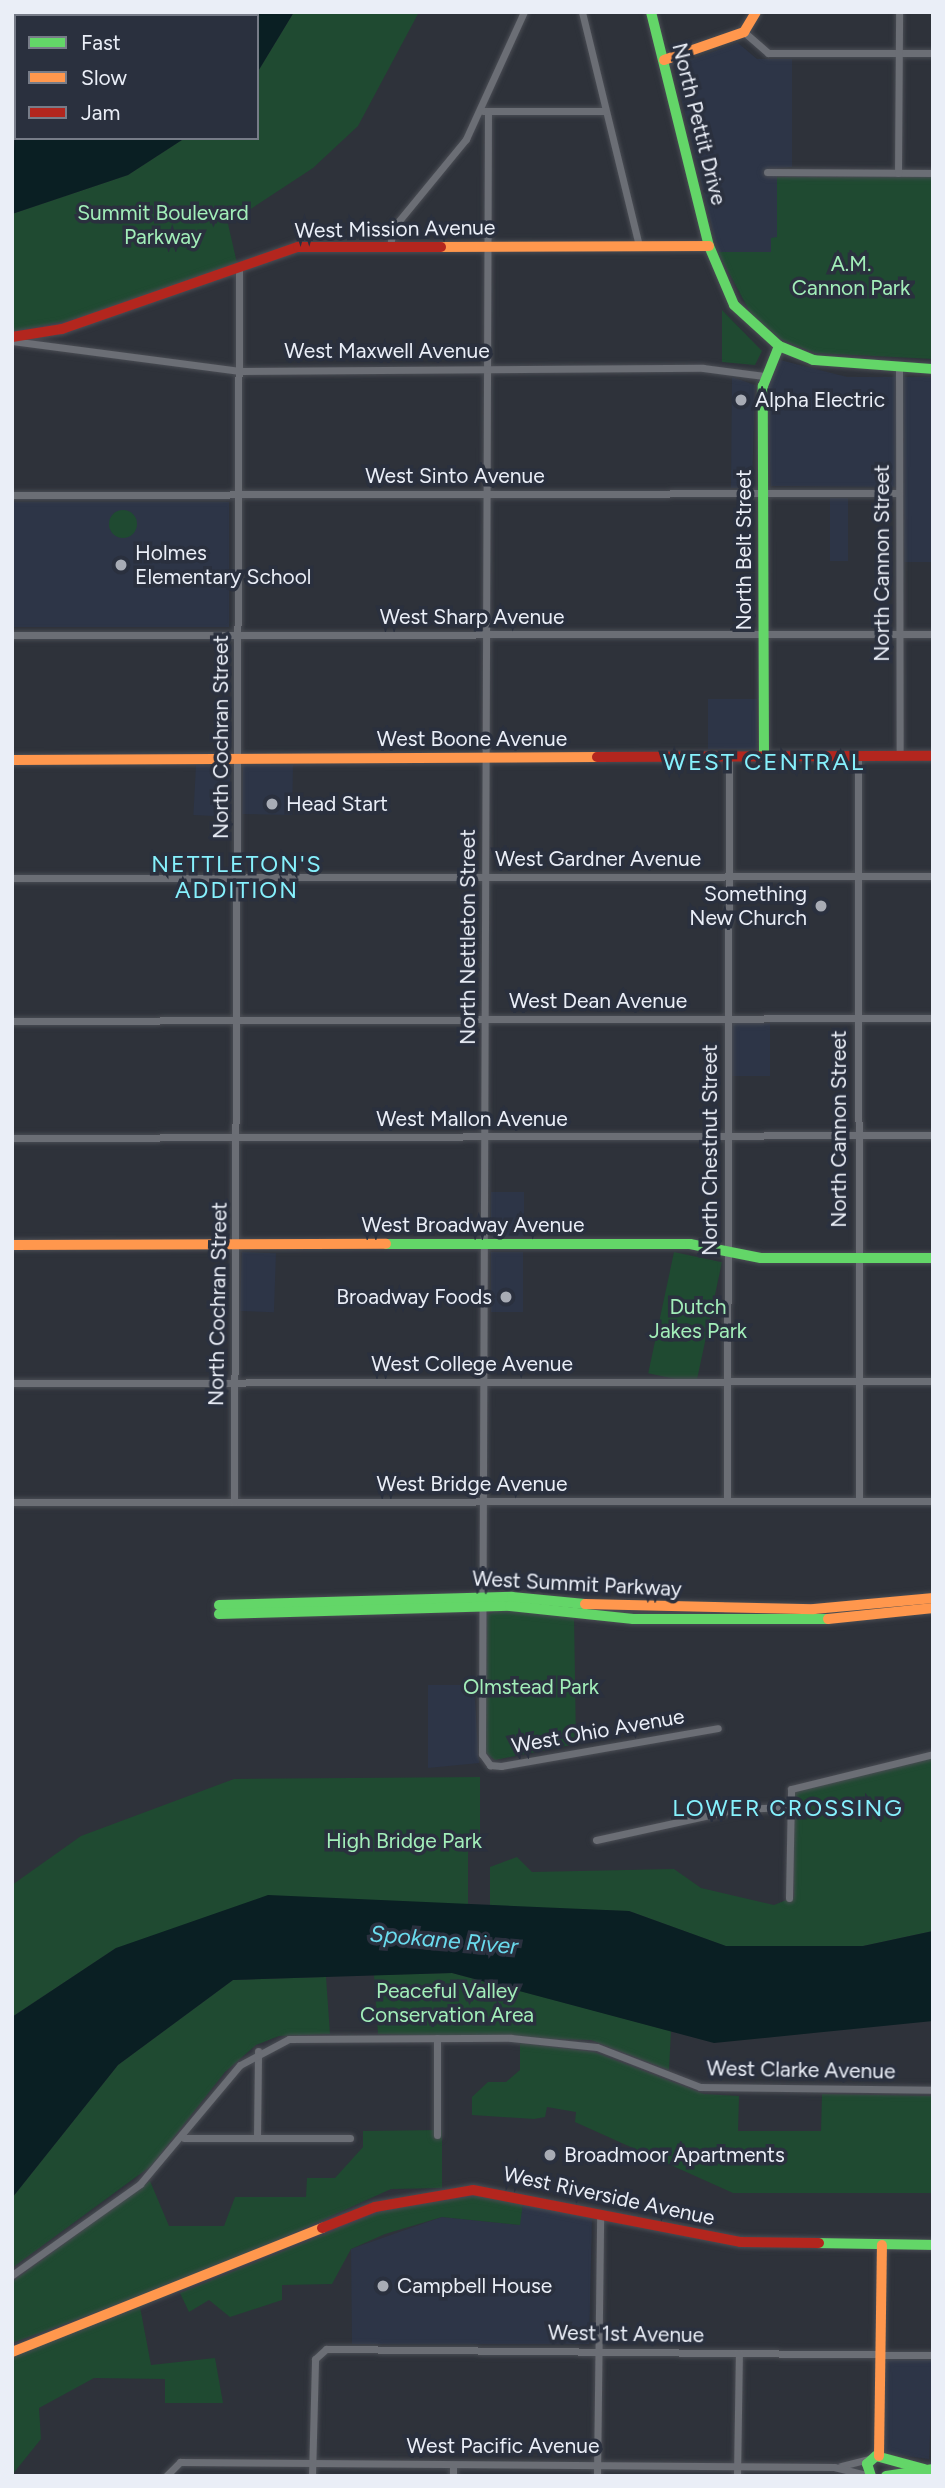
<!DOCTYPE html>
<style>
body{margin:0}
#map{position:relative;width:945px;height:2488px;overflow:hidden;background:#2e323a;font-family:Figtree,sans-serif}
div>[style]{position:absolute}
.built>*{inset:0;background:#2d3547;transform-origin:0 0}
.green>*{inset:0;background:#1f4a31;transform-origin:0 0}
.round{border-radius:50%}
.water>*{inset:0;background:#0a1f23}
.roads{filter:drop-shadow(0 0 2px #4a4d54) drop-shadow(0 0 2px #4a4d54)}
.street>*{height:7px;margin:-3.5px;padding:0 3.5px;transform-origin:3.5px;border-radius:3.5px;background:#6b6e75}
.fast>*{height:10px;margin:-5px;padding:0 5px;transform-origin:5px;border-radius:5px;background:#63d668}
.slow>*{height:10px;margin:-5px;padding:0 5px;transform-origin:5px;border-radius:5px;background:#ff974d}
.jam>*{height:10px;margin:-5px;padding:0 5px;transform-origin:5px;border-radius:5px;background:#b3261e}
.dots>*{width:19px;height:19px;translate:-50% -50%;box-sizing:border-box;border:4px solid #2a303e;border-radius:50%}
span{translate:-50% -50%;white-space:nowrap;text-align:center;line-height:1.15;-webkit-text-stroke:7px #2a303e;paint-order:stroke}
.street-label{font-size:21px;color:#eaeef7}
.park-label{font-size:21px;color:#a2eeb9}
.poi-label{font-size:21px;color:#eaeef7}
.left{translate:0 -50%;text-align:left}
.right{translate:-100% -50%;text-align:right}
.neighbourhood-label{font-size:23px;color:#86f1fd;letter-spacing:2px}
.water-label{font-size:23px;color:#6adbee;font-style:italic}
.quarter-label{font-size:24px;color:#86f1fd;letter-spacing:2px}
.frame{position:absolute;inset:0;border:14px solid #eaeef7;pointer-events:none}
.legend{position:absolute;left:14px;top:14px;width:245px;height:126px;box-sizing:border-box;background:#2a303e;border:2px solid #777c88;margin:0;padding:9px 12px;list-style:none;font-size:21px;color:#eaeef7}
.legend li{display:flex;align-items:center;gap:14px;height:35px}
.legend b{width:35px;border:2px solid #777c88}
</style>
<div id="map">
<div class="built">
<i style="clip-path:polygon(738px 43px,757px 59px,792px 59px,792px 167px,777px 168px,777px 238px,771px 252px,718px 252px,675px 73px,679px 64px)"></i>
<i style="clip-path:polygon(780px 360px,847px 377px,933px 377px,933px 562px,904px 562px,903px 487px,771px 486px,767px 388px)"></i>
<i style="clip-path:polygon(732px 377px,755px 385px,752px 488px,731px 488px)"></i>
<i style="left:830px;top:498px;width:18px;height:63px"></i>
<i style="left:12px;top:502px;width:217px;height:125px"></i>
<i style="left:708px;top:699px;width:49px;height:50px"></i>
<i style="left:196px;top:765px;width:35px;height:50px;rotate:3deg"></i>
<i style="left:293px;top:765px;width:50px;height:50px;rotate:91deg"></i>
<i style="left:770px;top:1023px;width:53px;height:39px;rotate:90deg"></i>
<i style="left:491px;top:1192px;width:33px;height:45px"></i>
<i style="left:242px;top:1252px;width:34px;height:59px;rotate:2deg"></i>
<i style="left:491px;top:1252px;width:32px;height:60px"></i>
<i style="clip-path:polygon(428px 1685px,474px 1685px,479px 1763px,428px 1768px)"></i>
<i style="clip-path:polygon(523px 2203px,592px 2218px,589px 2344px,352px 2344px,351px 2249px,442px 2217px,519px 2225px)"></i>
<i style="clip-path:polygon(884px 2360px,933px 2360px,929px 2459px,885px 2453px)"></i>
</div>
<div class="green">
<i style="clip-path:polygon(12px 12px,124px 12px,16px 16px,12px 93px)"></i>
<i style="clip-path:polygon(294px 12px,419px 12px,358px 126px,313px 168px,228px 224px,237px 263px,83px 317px,12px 332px,12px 214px,128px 175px,185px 138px,257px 138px,257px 73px)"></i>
<i style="clip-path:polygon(777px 177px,933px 177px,933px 359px,815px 353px,781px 339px,751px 314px,718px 252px,771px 252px,771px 238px,777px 237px)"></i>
<i style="clip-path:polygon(722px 310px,762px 351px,755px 365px,722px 362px)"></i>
<i class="round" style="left:109px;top:510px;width:28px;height:28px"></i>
<i style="left:674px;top:1252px;width:49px;height:124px;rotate:12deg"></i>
<i style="clip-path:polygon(502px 1609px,574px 1615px,576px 1744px,495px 1760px,485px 1752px,487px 1615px)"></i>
<i style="clip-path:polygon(933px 1756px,933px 1931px,863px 1946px,725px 1946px,629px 1911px,490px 1908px,490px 1867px,517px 1857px,532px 1872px,674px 1869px,701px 1888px,774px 1905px,794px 1897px,794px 1790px)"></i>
<i style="clip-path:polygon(480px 1777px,480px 1836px,468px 1839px,468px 1907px,116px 1948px,12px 2017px,12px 1885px,81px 1836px,234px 1779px)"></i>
<i style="clip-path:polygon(452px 1973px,671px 2031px,669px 2070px,591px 2040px,378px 2034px,374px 1975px)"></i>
<i style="clip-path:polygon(326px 1977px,330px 2034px,279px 2036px,256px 2045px,225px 2072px,151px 2166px,12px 2268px,12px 2198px,118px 2065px,233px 1980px)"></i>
<i style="clip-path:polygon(520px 2043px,594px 2052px,704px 2094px,739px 2096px,738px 2131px,821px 2131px,822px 2094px,933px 2096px,933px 2193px,733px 2193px,575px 2122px,576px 2112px,547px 2107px,545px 2117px,534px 2119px,472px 2115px,472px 2097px,488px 2082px,506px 2082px,520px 2070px)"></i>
<i style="clip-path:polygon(442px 2130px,442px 2188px,391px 2189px,209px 2271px,12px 2343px,12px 2282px,150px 2181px,169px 2226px,224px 2226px,235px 2197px,306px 2197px,307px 2178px,335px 2178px,363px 2147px,363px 2131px)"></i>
<i style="clip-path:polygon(477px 2196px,523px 2203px,520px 2225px,442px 2217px,385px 2234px,351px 2249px,332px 2284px,282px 2285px,282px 2300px,230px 2317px,209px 2300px,189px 2312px,180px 2293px,388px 2209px)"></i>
<i style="clip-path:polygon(140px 2307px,151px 2365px,215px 2358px,223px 2403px,165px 2403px,165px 2379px,94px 2378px,39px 2408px,41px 2439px,12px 2475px,12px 2356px)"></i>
</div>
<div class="water">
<i style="clip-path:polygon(124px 12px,294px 12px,257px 73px,257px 16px)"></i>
<i style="clip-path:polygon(16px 91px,16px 138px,185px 138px,128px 175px,12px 214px)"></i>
<i style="clip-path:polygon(268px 1895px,629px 1911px,726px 1946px,863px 1946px,933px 1931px,933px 2021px,714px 2043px,452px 1973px,233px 1980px,118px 2065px,12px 2198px,12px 2017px,116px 1948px)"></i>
</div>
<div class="roads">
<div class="street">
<i style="left:582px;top:12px;width:241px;rotate:76.3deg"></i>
<i style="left:744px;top:32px;width:32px;rotate:41deg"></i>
<i style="left:768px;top:53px;width:165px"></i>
<i style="left:483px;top:111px;width:122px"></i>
<i style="left:488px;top:111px;width:1643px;rotate:90.21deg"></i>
<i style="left:482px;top:1754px;width:14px;rotate:54deg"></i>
<i style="left:490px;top:1765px;width:11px;rotate:5deg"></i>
<i style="left:501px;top:1766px;width:220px;rotate:-9.9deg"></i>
<i style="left:767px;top:172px;width:166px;rotate:0.3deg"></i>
<i style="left:898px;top:173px;width:161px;rotate:-89.6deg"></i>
<i style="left:390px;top:247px;width:19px;rotate:-81deg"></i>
<i style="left:393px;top:228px;width:115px;rotate:-50.6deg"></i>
<i style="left:466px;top:139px;width:140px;rotate:-65.5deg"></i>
<i style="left:12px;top:341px;width:230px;rotate:7.5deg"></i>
<i style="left:240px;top:371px;width:463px;rotate:-0.4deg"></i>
<i style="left:703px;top:368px;width:62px;rotate:7.5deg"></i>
<i style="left:899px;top:369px;width:387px;rotate:89.9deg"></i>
<i style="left:12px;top:495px;width:887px;rotate:-0.13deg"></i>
<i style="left:12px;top:635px;width:921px;rotate:-0.06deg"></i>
<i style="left:858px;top:757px;width:744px;rotate:89.92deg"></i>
<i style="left:12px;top:878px;width:921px;rotate:-0.12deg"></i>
<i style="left:12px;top:1021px;width:921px;rotate:-0.19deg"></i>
<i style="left:12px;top:1138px;width:921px;rotate:-0.19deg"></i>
<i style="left:12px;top:1383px;width:921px;rotate:-0.12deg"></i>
<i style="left:727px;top:1501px;width:744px;rotate:-89.85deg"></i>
<i style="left:12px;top:1502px;width:921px;rotate:-0.06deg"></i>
<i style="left:234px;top:1502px;width:1236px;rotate:-89.77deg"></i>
<i style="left:596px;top:1840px;width:144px;rotate:-12.4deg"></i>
<i style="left:737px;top:1809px;width:53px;rotate:-2.2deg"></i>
<i style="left:789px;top:1898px;width:109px;rotate:-88.9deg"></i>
<i style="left:791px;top:1789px;width:146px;rotate:-13.8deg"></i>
<i style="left:437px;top:2038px;width:97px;rotate:90deg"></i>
<i style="left:184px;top:2138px;width:166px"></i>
<i style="left:257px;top:2138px;width:87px;rotate:-89.3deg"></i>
<i style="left:12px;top:2275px;width:157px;rotate:-35.4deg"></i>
<i style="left:140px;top:2184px;width:155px;rotate:-50deg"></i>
<i style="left:240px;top:2065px;width:55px;rotate:-28deg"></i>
<i style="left:289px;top:2039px;width:222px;rotate:-0.3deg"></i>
<i style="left:511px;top:2038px;width:86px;rotate:6deg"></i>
<i style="left:597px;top:2047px;width:110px;rotate:21.2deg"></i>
<i style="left:700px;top:2087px;width:233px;rotate:0.7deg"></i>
<i style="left:453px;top:2465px;width:11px;rotate:90deg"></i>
<i style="left:841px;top:2466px;width:30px;rotate:-14deg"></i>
<i style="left:166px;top:2476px;width:20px;rotate:-45deg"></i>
<i style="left:180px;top:2462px;width:654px;rotate:0.44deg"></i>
<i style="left:834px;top:2467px;width:38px;rotate:14deg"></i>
<i style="left:312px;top:2476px;width:117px;rotate:-88.5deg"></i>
<i style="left:315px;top:2359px;width:15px;rotate:-42deg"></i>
<i style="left:326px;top:2349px;width:607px;rotate:0.57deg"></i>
<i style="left:597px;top:2476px;width:262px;rotate:-89.3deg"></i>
<i style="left:737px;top:2476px;width:123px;rotate:-89.1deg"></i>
</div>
<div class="fast">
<i style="left:651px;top:12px;width:241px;rotate:76.1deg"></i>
<i style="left:709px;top:246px;width:64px;rotate:67deg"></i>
<i style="left:734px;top:305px;width:61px;rotate:42.3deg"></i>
<i style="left:779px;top:346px;width:37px;rotate:22deg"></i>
<i style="left:813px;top:360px;width:120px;rotate:4.3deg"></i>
<i style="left:764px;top:757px;width:371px;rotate:-90.2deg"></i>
<i style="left:763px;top:386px;width:43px;rotate:-68.2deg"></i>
<i style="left:386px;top:1244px;width:304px"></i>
<i style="left:690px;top:1244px;width:72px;rotate:11.2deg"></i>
<i style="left:761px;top:1258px;width:172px"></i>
<i style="left:219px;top:1605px;width:293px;rotate:-1.6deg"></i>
<i style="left:512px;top:1597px;width:73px;rotate:5.5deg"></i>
<i style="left:219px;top:1614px;width:291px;rotate:-1.6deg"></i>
<i style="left:510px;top:1606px;width:124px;rotate:6deg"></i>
<i style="left:633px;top:1619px;width:195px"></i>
<i style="left:819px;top:2243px;width:114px;rotate:1deg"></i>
<i style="left:871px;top:2476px;width:13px;rotate:-108deg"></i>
<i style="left:867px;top:2464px;width:12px;rotate:-42deg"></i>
<i style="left:876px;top:2456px;width:50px;rotate:15.2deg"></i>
<i style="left:886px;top:2476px;width:48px;rotate:-8.5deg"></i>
</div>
<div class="slow">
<i style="left:664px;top:60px;width:85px;rotate:-19.3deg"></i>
<i style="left:744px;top:32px;width:23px;rotate:-59deg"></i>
<i style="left:441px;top:247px;width:268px;rotate:-0.2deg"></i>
<i style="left:12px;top:760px;width:585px;rotate:-0.29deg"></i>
<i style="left:12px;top:1245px;width:374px;rotate:-0.2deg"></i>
<i style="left:585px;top:1604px;width:229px;rotate:1.3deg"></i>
<i style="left:814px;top:1609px;width:120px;rotate:-5.3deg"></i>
<i style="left:828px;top:1619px;width:106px;rotate:-6deg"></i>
<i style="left:12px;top:2352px;width:334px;rotate:-21.8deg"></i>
<i style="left:879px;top:2456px;width:211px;rotate:-89.2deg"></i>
</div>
<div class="jam">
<i style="left:12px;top:337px;width:51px;rotate:-9.1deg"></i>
<i style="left:62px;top:329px;width:250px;rotate:-19.2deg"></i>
<i style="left:298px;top:247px;width:143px"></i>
<i style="left:597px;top:757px;width:336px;rotate:-0.2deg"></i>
<i style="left:322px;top:2228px;width:57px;rotate:-21.6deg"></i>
<i style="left:375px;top:2207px;width:99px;rotate:-9.8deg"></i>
<i style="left:473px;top:2190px;width:272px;rotate:11deg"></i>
<i style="left:740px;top:2242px;width:79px;rotate:0.7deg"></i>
</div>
</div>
<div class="dots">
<i style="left:741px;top:400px;background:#a8acb5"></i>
<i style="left:121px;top:565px;background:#a8acb5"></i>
<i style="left:272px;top:804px;background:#a8acb5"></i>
<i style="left:821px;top:906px;background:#a8acb5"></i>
<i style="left:506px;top:1297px;background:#a8acb5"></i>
<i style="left:550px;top:2155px;background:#a8acb5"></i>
<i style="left:383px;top:2286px;background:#a8acb5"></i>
</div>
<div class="street-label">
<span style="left:699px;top:124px;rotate:76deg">North Pettit Drive</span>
<span style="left:395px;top:229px;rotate:-1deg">West Mission Avenue</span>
<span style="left:387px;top:351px">West Maxwell Avenue</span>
<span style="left:455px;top:476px">West Sinto Avenue</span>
<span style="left:744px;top:550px;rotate:-90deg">North Belt Street</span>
<span style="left:882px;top:563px;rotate:-90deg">North Cannon Street</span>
<span style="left:472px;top:617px">West Sharp Avenue</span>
<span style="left:221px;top:737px;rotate:-90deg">North Cochran Street</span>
<span style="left:472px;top:739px">West Boone Avenue</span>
<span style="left:598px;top:859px">West Gardner Avenue</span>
<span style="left:468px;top:937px;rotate:-90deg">North Nettleton Street</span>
<span style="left:598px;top:1001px">West Dean Avenue</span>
<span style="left:472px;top:1119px">West Mallon Avenue</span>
<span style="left:839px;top:1129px;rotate:-90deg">North Cannon Street</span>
<span style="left:710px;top:1150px;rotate:-90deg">North Chestnut Street</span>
<span style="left:473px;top:1225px">West Broadway Avenue</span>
<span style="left:218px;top:1304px;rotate:-89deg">North Cochran Street</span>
<span style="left:472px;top:1364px">West College Avenue</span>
<span style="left:472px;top:1484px">West Bridge Avenue</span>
<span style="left:577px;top:1584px;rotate:3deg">West Summit Parkway</span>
<span style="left:598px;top:1731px;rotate:-10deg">West Ohio Avenue</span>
<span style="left:801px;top:2070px;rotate:1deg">West Clarke Avenue</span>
<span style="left:609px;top:2196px;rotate:12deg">West Riverside Avenue</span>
<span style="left:626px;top:2334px;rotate:1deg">West 1st Avenue</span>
<span style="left:503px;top:2446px">West Pacific Avenue</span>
</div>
<div class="park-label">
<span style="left:163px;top:225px">Summit Boulevard<br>Parkway</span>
<span style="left:851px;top:276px">A.M.<br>Cannon Park</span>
<span style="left:698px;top:1319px">Dutch<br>Jakes Park</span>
<span style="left:531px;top:1687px">Olmstead Park</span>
<span style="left:404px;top:1841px">High Bridge Park</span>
<span style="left:447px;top:2003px">Peaceful Valley<br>Conservation Area</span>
</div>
<div class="poi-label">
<span class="left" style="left:755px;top:400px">Alpha Electric</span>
<span class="left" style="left:135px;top:565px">Holmes<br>Elementary School</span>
<span class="left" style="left:286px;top:804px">Head Start</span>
<span class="right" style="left:807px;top:906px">Something<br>New Church</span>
<span class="right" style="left:492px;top:1297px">Broadway Foods</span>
<span class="left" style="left:564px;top:2155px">Broadmoor Apartments</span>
<span class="left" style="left:397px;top:2286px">Campbell House</span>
</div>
<div class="neighbourhood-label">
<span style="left:237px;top:877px">NETTLETON'S<br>ADDITION</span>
<span style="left:788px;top:1808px">LOWER CROSSING</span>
</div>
<div class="water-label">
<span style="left:444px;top:1940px;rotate:5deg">Spokane River</span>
</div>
<div class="quarter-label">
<span style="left:764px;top:762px">WEST CENTRAL</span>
</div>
<div class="frame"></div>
<ul class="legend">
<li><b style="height:9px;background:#63d668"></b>Fast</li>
<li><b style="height:9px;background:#ff974d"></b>Slow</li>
<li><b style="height:9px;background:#b3261e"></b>Jam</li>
</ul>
</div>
